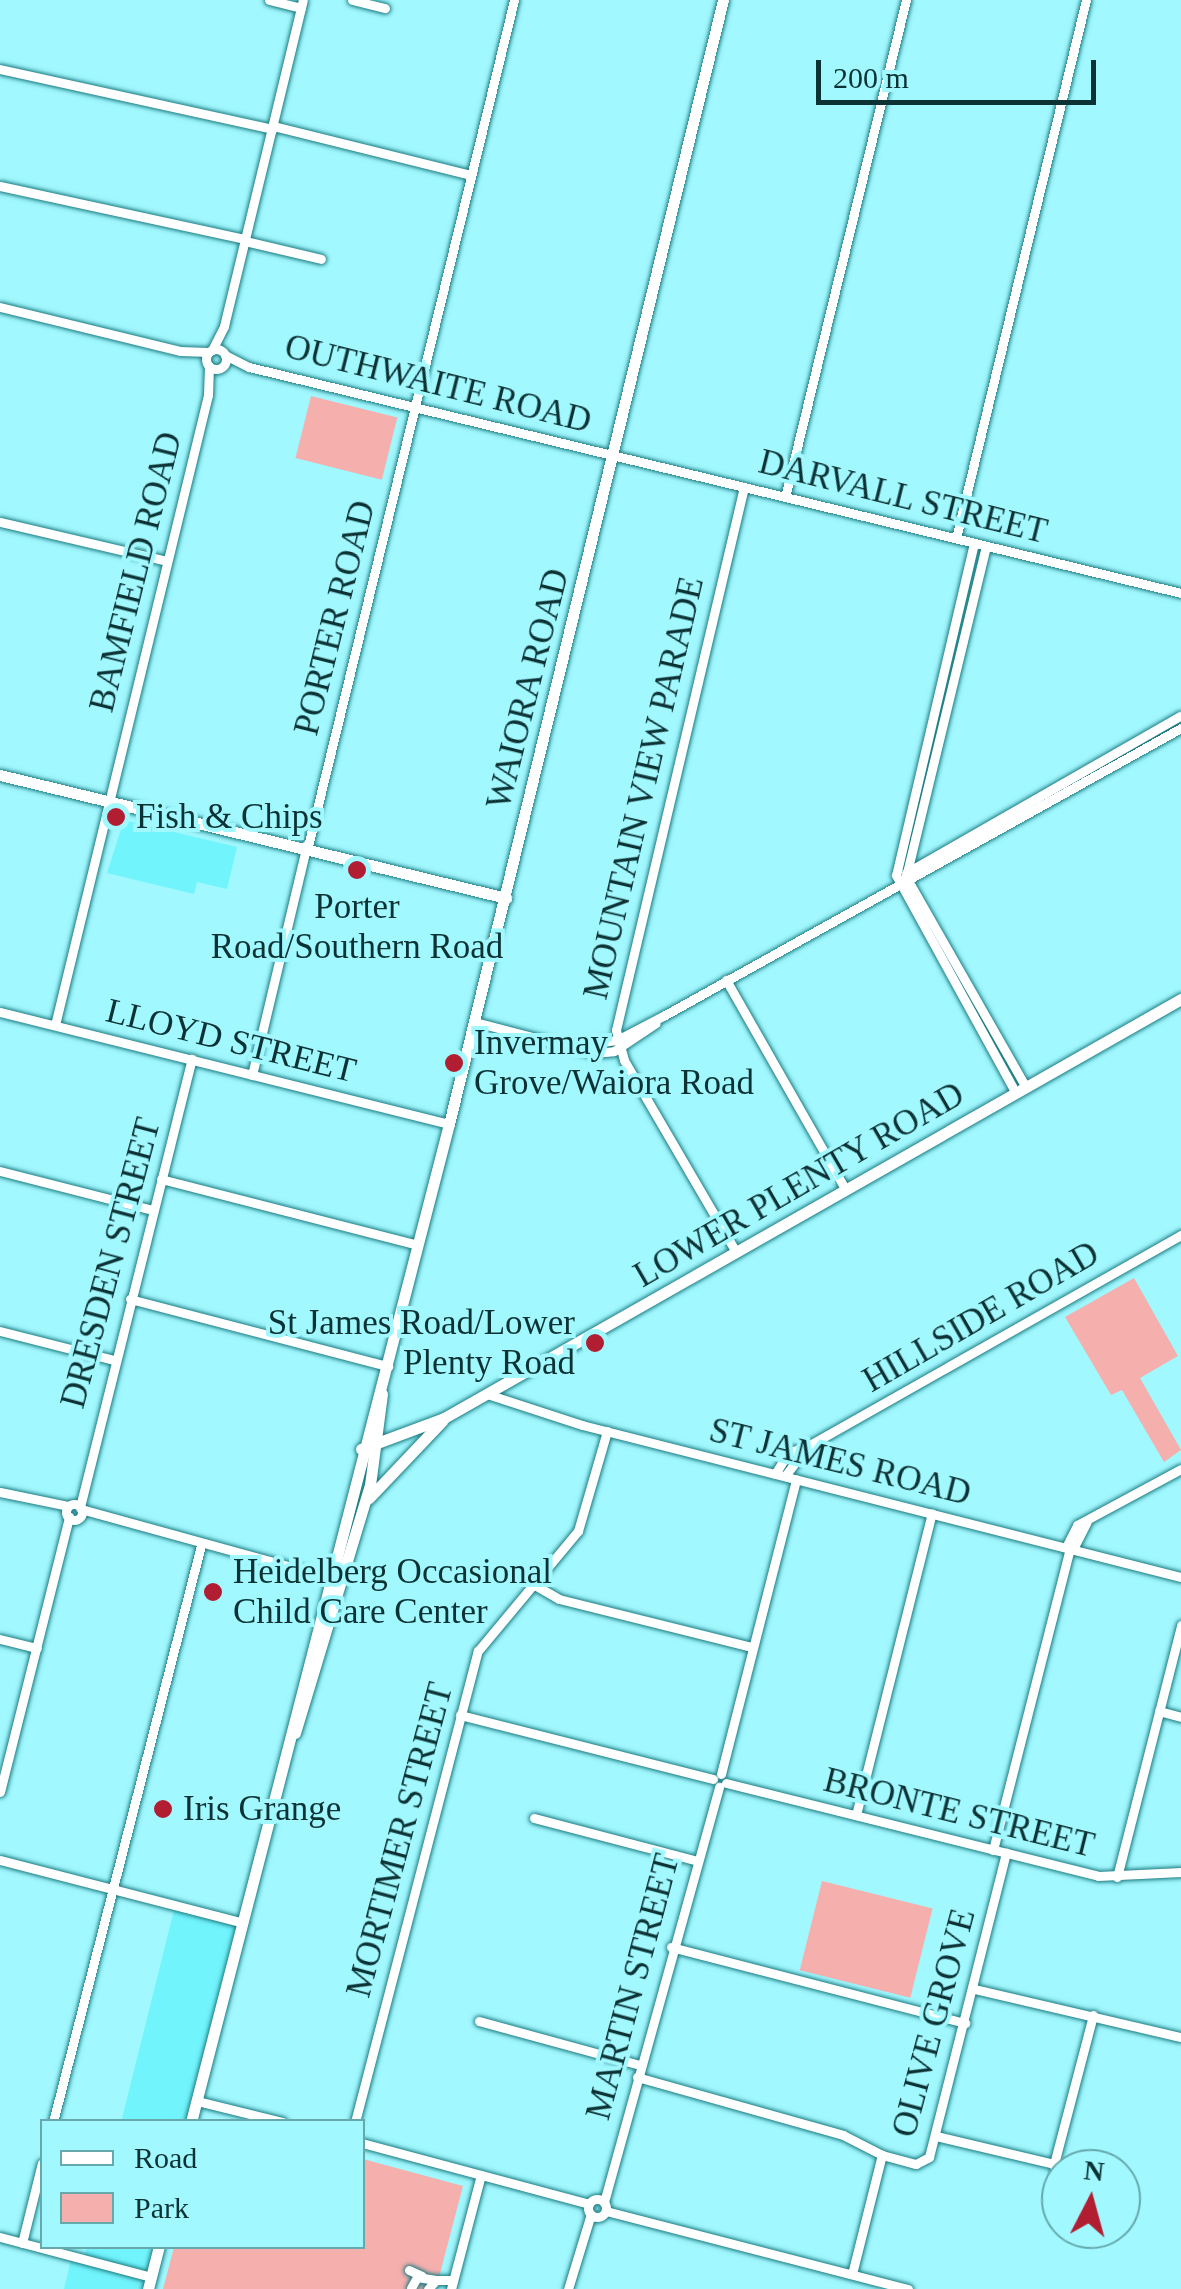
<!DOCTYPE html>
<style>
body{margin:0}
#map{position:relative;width:1181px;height:2289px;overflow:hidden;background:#a1f8fe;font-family:Georgia,serif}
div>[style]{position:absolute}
.built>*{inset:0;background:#71f4fc;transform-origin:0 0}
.green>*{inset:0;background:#f5afad;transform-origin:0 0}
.roads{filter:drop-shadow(0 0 2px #1a7b81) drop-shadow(0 0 2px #1a7b81)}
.minor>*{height:9px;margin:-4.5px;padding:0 4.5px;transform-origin:4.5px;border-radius:4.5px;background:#fff}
.minor>.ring{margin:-4.5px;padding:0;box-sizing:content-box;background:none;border:9px solid #fff;border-radius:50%}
.major>*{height:11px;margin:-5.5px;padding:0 5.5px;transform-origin:5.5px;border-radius:5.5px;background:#fff}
.dots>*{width:28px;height:28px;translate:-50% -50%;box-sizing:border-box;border:5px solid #a1f8fe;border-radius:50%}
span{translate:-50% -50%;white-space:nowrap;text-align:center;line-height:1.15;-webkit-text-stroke:8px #a1f8fe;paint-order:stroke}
.street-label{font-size:35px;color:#0c3234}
.poi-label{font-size:35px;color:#0c3234}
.left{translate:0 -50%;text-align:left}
.right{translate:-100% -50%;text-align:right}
.legend{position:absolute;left:40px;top:2119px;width:325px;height:130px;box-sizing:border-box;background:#a1f8fe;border:2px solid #65a9ad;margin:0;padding:12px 18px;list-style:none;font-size:30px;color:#0c3234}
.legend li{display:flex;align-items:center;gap:20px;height:50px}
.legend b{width:50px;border:2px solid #65a9ad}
.north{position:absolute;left:1041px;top:2149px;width:100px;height:100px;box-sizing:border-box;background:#a1f8fe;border:2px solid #65a9ad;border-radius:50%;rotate:6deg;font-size:28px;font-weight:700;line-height:40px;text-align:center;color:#0c3234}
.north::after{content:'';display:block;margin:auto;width:35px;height:45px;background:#b11e32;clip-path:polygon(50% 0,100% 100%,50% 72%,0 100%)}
.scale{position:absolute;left:816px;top:60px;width:280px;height:45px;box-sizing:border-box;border:5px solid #0c3234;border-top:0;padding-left:12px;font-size:30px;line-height:35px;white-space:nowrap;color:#0c3234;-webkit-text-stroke:8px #a1f8fe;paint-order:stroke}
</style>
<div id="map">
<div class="built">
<i style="clip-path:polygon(124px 820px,237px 847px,227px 889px,197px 882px,194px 894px,107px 873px)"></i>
<i style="left:175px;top:1906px;width:70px;height:223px;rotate:14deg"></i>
<i style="clip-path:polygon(87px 2247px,159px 2247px,148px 2289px,64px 2289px,72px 2256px,84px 2259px)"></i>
</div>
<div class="green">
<i style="left:311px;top:396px;width:89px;height:64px;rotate:14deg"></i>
<i style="clip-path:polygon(1134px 1278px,1178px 1356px,1140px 1378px,1181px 1450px,1164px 1462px,1122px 1390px,1111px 1395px,1065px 1317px)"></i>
<i style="left:822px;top:1881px;width:114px;height:92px;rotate:14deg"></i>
<i style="clip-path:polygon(363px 2159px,463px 2186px,436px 2289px,163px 2289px,174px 2247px,362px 2246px)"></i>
</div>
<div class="roads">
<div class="minor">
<i style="left:269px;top:0;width:33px;rotate:14deg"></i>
<i style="left:352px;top:0;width:34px;rotate:14deg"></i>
<i style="left:0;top:69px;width:279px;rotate:12.4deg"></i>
<i style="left:273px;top:126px;width:204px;rotate:13.9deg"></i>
<i style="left:0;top:186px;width:251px;rotate:12.2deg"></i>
<i style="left:245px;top:241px;width:78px;rotate:13.3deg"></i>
<i style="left:0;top:307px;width:185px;rotate:13.7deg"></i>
<i style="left:180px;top:351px;width:29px;rotate:2deg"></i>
<i class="ring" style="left:206px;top:349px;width:11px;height:11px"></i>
<i style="left:212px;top:350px;width:27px;rotate:-63deg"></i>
<i style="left:224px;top:326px;width:335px;rotate:-76.4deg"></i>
<i style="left:225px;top:355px;width:27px;rotate:27deg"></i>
<i style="left:249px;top:367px;width:959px;rotate:13.63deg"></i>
<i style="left:785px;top:497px;width:512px;rotate:-76.32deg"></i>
<i style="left:0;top:522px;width:171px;rotate:13.1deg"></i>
<i style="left:956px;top:538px;width:553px;rotate:-76.42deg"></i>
<i style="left:974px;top:543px;width:341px;rotate:103.2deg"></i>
<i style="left:896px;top:875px;width:249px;rotate:61.2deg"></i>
<i style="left:986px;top:546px;width:341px;rotate:103.6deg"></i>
<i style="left:906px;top:877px;width:242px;rotate:60.3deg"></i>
<i style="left:307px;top:850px;width:875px;rotate:-76.31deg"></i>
<i style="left:906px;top:873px;width:316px;rotate:-29.8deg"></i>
<i style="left:726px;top:980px;width:242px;rotate:60.3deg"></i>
<i style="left:0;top:1012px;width:463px;rotate:14deg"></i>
<i style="left:475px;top:1022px;width:122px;rotate:14.7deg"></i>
<i style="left:593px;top:1053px;width:21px;rotate:-5deg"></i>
<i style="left:614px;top:1051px;width:50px;rotate:-33.7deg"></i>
<i style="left:55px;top:1025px;width:648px;rotate:-76.35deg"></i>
<i style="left:208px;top:395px;width:29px;rotate:-88deg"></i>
<i style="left:573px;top:1046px;width:44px;rotate:-7.8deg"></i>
<i style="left:617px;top:1040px;width:54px;rotate:-27.5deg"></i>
<i style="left:665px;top:1015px;width:590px;rotate:-29.08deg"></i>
<i style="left:252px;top:1075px;width:237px;rotate:-76.6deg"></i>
<i style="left:0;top:1171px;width:158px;rotate:14.3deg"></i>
<i style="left:161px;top:1179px;width:265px;rotate:14.4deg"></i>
<i style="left:736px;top:1252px;width:222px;rotate:-120.3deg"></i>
<i style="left:624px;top:1060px;width:31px;rotate:-105deg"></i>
<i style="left:616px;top:1030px;width:558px;rotate:-76.74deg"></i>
<i style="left:130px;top:1299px;width:267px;rotate:14.6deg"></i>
<i style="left:0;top:1331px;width:118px;rotate:14.3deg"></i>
<i style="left:487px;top:1394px;width:100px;rotate:18.1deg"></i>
<i style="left:582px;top:1425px;width:618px;rotate:14.24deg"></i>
<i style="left:775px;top:1474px;width:26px;rotate:-58deg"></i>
<i style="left:789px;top:1452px;width:18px;rotate:-16deg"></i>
<i style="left:785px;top:1476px;width:38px;rotate:-53deg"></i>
<i style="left:808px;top:1446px;width:429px;rotate:-29.5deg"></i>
<i style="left:0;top:1492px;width:69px;rotate:11.6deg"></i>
<i class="ring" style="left:66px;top:1504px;width:7px;height:7px"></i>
<i style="left:80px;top:1507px;width:462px;rotate:-76deg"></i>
<i style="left:81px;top:1509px;width:264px;rotate:15.4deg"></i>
<i style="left:1066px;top:1547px;width:25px;rotate:-63deg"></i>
<i style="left:1077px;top:1525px;width:118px;rotate:-28.3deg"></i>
<i style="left:1073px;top:1549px;width:30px;rotate:-63deg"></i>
<i style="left:533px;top:1584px;width:30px;rotate:30deg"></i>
<i style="left:559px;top:1599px;width:199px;rotate:14deg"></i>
<i style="left:0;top:1639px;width:38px;rotate:14deg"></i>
<i style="left:1159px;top:1711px;width:23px;rotate:15deg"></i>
<i style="left:460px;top:1715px;width:261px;rotate:14.2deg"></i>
<i style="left:721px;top:1774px;width:304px;rotate:-75.7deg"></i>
<i style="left:726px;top:1783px;width:383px;rotate:14deg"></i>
<i style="left:1098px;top:1876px;width:83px;rotate:-2.8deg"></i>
<i style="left:0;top:1792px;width:284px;rotate:-75.9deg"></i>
<i style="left:856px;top:1815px;width:311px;rotate:-75.9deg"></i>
<i style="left:534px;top:1818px;width:165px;rotate:14.7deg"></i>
<i style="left:993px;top:1850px;width:312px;rotate:-75.7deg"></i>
<i style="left:0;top:1860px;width:251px;rotate:14.5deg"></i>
<i style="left:1117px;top:1877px;width:260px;rotate:-75.7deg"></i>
<i style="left:671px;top:1947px;width:304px;rotate:14.5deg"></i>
<i style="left:974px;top:1989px;width:212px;rotate:13.1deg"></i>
<i style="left:479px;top:2021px;width:167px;rotate:15.3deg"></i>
<i style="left:637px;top:2077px;width:214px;rotate:15.7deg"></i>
<i style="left:843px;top:2135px;width:44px;rotate:27.1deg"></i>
<i style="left:197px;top:2101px;width:88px;rotate:13.9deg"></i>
<i style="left:53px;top:2122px;width:596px;rotate:-75.61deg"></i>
<i style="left:355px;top:2122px;width:487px;rotate:-75.4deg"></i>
<i style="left:478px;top:1651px;width:156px;rotate:-50.2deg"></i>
<i style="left:578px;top:1531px;width:104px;rotate:-73.8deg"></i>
<i style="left:936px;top:2136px;width:121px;rotate:13.3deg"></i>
<i style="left:362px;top:2143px;width:235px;rotate:15deg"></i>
<i style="left:1057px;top:2180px;width:16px;rotate:-101deg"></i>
<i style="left:1054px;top:2164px;width:154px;rotate:-75.3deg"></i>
<i class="ring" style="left:588px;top:2199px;width:9px;height:9px"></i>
<i style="left:604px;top:2202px;width:431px;rotate:-74.5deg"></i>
<i style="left:606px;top:2211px;width:312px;rotate:14.5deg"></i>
<i style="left:0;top:2237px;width:156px;rotate:14.8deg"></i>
<i style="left:22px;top:2243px;width:82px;rotate:-76deg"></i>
<i style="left:409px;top:2270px;width:14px;rotate:25deg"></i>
<i style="left:852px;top:2274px;width:123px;rotate:-75.9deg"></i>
<i style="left:882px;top:2155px;width:35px;rotate:15deg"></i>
<i style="left:916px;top:2164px;width:15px;rotate:-28deg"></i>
<i style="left:929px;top:2157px;width:314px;rotate:-75.8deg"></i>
<i style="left:411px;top:2288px;width:13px;rotate:-61deg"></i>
<i style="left:417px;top:2277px;width:19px;rotate:9deg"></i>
<i style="left:428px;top:2289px;width:12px;rotate:-48deg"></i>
<i style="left:436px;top:2280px;width:17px"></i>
<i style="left:451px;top:2289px;width:118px;rotate:-75.3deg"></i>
<i style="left:568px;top:2289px;width:78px;rotate:-73deg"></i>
</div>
<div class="major">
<i style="left:0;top:775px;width:521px;rotate:13.66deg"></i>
<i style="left:361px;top:1449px;width:89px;rotate:-20.5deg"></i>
<i style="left:444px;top:1418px;width:848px;rotate:-29.62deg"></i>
<i style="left:369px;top:1498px;width:106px;rotate:-46.5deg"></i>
<i style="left:295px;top:1733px;width:259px;rotate:-73.2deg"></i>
<i style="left:370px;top:1485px;width:92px;rotate:-82.5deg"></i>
<i style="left:191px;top:2122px;width:1031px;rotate:-75.51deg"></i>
<i style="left:449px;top:1124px;width:1157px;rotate:-76.3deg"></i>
<i style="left:148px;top:2289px;width:44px;rotate:-75.7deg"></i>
</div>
</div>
<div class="dots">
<i style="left:116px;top:817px;background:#b11e32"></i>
<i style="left:357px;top:870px;background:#b11e32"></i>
<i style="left:454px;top:1063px;background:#b11e32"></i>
<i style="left:595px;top:1343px;background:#b11e32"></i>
<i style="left:213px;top:1592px;background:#b11e32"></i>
<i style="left:163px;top:1809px;background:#b11e32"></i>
</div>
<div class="street-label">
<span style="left:438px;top:384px;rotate:14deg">OUTHWAITE ROAD</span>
<span style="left:903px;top:497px;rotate:14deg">DARVALL STREET</span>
<span style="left:136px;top:572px;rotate:-76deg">BAMFIELD ROAD</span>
<span style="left:335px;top:618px;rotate:-76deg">PORTER ROAD</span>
<span style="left:528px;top:689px;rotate:-76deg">WAIORA ROAD</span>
<span style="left:644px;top:788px;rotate:-77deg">MOUNTAIN VIEW PARADE</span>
<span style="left:231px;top:1041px;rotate:14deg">LLOYD STREET</span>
<span style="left:799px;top:1185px;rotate:-30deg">LOWER PLENTY ROAD</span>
<span style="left:111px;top:1263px;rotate:-75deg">DRESDEN STREET</span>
<span style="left:981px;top:1317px;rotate:-30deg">HILLSIDE ROAD</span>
<span style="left:840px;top:1462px;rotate:14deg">ST JAMES ROAD</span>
<span style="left:959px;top:1813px;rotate:14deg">BRONTE STREET</span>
<span style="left:400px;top:1840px;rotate:-75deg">MORTIMER STREET</span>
<span style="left:633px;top:1987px;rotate:-75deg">MARTIN STREET</span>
<span style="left:934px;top:2023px;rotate:-75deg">OLIVE GROVE</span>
</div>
<div class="poi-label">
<span class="left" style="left:136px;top:817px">Fish &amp; Chips</span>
<span style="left:357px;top:927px">Porter<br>Road/Southern Road</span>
<span class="left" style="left:474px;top:1063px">Invermay<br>Grove/Waiora Road</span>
<span class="right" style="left:575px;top:1343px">St James Road/Lower<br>Plenty Road</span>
<span class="left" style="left:233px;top:1592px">Heidelberg Occasional<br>Child Care Center</span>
<span class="left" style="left:183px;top:1809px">Iris Grange</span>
</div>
<ul class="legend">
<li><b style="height:12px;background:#fff"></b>Road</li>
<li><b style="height:28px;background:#f5afad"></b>Park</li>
</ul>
<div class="north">N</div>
<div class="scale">200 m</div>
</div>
